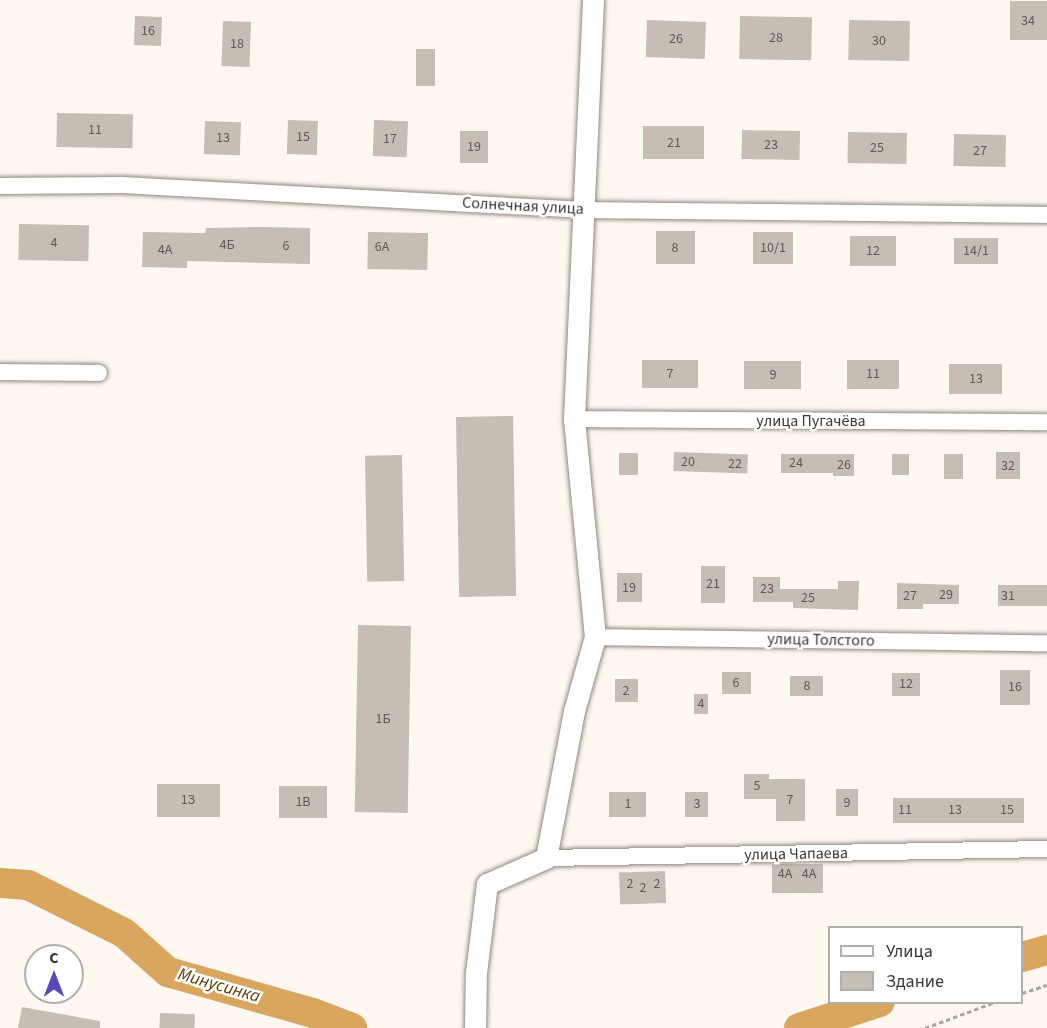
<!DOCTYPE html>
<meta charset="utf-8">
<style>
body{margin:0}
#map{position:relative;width:1047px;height:1028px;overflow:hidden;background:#fef8f1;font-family:"Source Sans 3",sans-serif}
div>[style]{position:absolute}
.river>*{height:30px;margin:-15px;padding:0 15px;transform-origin:15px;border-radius:15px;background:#d9a65f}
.building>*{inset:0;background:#c5beb5;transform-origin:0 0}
.path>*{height:3px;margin-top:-1.5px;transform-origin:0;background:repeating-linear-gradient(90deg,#aaa5a0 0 4.5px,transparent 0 7.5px)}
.roads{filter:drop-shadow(0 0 2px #8f8880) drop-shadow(0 0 2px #8f8880)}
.minor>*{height:16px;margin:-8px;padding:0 8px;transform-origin:8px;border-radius:8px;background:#fff}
.tertiary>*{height:21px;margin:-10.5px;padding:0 10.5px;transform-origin:10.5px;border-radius:10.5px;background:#fff}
span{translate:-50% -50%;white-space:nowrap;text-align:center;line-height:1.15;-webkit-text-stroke:5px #fff;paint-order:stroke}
.number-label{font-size:14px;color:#5e5a55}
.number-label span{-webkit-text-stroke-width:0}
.street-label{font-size:16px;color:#3c3935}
.water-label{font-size:18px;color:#5d3c00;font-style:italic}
.legend{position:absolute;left:828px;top:926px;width:195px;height:78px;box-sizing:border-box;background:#fff;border:2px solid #b1b0ae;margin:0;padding:8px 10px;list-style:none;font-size:18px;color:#3c3935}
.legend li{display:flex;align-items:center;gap:12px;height:30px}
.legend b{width:30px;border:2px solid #b1b0ae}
.north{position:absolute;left:24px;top:944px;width:60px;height:60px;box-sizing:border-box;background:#fff;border:2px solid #b1b0ae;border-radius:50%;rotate:0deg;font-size:16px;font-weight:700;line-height:24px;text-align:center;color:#3c3935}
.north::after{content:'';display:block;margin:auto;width:21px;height:27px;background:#5846be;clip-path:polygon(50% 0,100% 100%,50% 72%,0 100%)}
</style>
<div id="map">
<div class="river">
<i style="left:0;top:883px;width:28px;rotate:4deg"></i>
<i style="left:28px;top:885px;width:107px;rotate:26.6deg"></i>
<i style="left:124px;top:933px;width:59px;rotate:41.6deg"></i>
<i style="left:168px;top:972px;width:151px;rotate:15.8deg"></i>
<i style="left:313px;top:1013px;width:42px;rotate:21deg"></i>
<i style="left:1022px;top:957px;width:26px;rotate:-16deg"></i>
<i style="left:799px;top:1028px;width:85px;rotate:-17.8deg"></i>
</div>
<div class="building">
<i style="left:1010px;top:1px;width:37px;height:39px"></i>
<i style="left:135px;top:16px;width:27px;height:29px;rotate:2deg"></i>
<i style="left:740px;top:16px;width:72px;height:43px;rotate:1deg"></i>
<i style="left:647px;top:20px;width:59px;height:37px;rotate:2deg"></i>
<i style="left:849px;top:20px;width:61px;height:40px;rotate:1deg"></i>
<i style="left:223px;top:21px;width:28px;height:45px;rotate:2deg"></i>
<i style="left:416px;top:49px;width:19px;height:37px"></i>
<i style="left:57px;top:113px;width:76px;height:34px;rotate:1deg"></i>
<i style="left:288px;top:120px;width:30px;height:34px;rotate:2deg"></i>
<i style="left:374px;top:120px;width:34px;height:36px;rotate:2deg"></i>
<i style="left:205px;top:121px;width:36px;height:33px;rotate:2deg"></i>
<i style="left:643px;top:126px;width:61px;height:33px"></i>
<i style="left:742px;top:130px;width:58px;height:29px;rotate:1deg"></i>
<i style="left:460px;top:131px;width:28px;height:32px"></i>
<i style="left:848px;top:132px;width:59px;height:31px;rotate:1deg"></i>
<i style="left:954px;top:134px;width:52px;height:32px;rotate:1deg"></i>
<i style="left:19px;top:224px;width:70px;height:36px;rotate:1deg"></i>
<i style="clip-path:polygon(262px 227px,310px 228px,310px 264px,187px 261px,187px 268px,142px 267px,143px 232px,205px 233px,206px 228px)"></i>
<i style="left:656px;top:231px;width:39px;height:33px"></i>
<i style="left:368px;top:232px;width:60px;height:37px;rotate:1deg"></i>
<i style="left:753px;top:232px;width:40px;height:32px"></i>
<i style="left:850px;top:236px;width:46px;height:30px"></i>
<i style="left:954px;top:238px;width:44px;height:26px"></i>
<i style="left:642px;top:360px;width:56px;height:28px"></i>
<i style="left:847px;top:360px;width:52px;height:29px"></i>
<i style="left:744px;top:361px;width:57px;height:28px"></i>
<i style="left:949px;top:364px;width:53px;height:30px"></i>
<i style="left:513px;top:416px;width:180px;height:57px;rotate:89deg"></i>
<i style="left:674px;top:452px;width:74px;height:19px;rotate:2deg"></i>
<i style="left:996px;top:452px;width:24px;height:27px"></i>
<i style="left:619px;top:453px;width:19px;height:22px"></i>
<i style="clip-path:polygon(781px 454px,854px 454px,854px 476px,833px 476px,833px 473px,781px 473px)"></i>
<i style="left:892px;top:454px;width:17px;height:21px"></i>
<i style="left:944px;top:454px;width:19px;height:25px"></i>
<i style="left:402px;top:455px;width:126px;height:37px;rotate:89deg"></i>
<i style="left:701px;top:566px;width:24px;height:37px"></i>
<i style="left:617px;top:573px;width:25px;height:29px"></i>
<i style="clip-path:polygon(753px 577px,780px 577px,780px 589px,838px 589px,838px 581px,859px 581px,858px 610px,793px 608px,793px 602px,753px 602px)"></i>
<i style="clip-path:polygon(897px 583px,959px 585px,959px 604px,923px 604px,923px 609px,897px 609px)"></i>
<i style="left:998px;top:585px;width:49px;height:21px"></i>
<i style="left:358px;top:625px;width:53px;height:187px;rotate:1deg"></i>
<i style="left:1000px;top:670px;width:30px;height:35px"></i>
<i style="left:722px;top:672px;width:29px;height:22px"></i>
<i style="left:892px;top:673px;width:28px;height:23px"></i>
<i style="left:790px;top:676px;width:33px;height:20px"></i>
<i style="left:615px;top:679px;width:23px;height:23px"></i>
<i style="left:694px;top:694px;width:14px;height:20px"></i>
<i style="clip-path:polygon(744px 774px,769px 774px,769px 779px,805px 779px,805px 821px,776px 821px,776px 799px,744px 799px)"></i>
<i style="left:157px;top:784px;width:63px;height:33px"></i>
<i style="left:279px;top:786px;width:48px;height:32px"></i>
<i style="left:836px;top:789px;width:22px;height:27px"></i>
<i style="left:609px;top:792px;width:37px;height:25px"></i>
<i style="left:685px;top:792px;width:23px;height:25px"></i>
<i style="left:893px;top:798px;width:131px;height:25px"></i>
<i style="left:772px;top:864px;width:51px;height:29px"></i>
<i style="left:665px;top:871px;width:32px;height:46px;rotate:88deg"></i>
<i style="clip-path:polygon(22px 1007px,100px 1021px,100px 1028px,18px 1028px)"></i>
<i style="left:160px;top:1013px;width:35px;height:15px;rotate:2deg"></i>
</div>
<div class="path">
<i style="left:1022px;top:993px;width:26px;rotate:-18deg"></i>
<i style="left:925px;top:1028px;width:75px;rotate:-20.4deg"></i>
</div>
<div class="roads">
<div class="minor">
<i style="left:0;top:186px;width:122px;rotate:-0.5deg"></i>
<i style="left:122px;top:185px;width:464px;rotate:3.1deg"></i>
<i style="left:585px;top:210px;width:462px;rotate:0.6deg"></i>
<i style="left:0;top:372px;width:99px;rotate:0.6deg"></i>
<i style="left:574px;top:419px;width:473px;rotate:0.4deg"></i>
<i style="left:595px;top:637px;width:452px;rotate:0.8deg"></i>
<i style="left:546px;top:858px;width:501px;rotate:-1.03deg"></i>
</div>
<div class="tertiary">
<i style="left:475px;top:1028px;width:55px;rotate:-89deg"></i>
<i style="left:476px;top:973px;width:90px;rotate:-83deg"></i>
<i style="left:487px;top:884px;width:64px;rotate:-23.8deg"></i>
<i style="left:546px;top:858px;width:150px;rotate:-79.2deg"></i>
<i style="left:574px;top:711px;width:77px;rotate:-74.2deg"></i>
<i style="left:595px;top:637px;width:219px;rotate:-95.5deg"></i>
<i style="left:574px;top:419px;width:419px;rotate:-87.4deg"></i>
</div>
</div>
<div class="number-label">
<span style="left:1028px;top:21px">34</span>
<span style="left:148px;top:31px">16</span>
<span style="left:776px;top:38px">28</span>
<span style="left:676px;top:39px">26</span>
<span style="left:879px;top:41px">30</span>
<span style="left:237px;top:44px">18</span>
<span style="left:95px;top:130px">11</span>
<span style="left:303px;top:137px">15</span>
<span style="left:223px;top:138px">13</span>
<span style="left:390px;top:139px">17</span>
<span style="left:674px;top:143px">21</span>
<span style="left:771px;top:145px">23</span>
<span style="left:474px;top:147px">19</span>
<span style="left:877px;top:148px">25</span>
<span style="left:980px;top:151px">27</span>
<span style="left:54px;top:243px">4</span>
<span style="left:227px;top:245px">4Б</span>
<span style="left:286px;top:246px">6</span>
<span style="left:382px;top:247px">6А</span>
<span style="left:675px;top:248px">8</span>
<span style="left:773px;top:248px">10/1</span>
<span style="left:165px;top:250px">4А</span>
<span style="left:873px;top:251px">12</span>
<span style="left:976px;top:251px">14/1</span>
<span style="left:670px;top:374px">7</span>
<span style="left:873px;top:374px">11</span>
<span style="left:773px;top:375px">9</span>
<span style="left:976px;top:379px">13</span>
<span style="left:688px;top:462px">20</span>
<span style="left:796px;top:463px">24</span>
<span style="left:735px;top:464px">22</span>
<span style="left:844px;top:465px">26</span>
<span style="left:1008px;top:466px">32</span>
<span style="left:713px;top:584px">21</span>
<span style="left:629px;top:588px">19</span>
<span style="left:767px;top:589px">23</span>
<span style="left:946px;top:595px">29</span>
<span style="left:910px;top:596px">27</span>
<span style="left:1008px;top:596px">31</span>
<span style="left:808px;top:598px">25</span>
<span style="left:736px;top:683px">6</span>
<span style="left:906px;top:684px">12</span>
<span style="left:807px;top:686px">8</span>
<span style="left:1015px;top:687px">16</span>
<span style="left:626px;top:691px">2</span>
<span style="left:701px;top:704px">4</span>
<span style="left:383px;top:719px">1Б</span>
<span style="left:757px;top:786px">5</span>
<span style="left:188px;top:800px">1З</span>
<span style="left:790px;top:800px">7</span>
<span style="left:303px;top:802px">1В</span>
<span style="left:847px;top:803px">9</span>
<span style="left:628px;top:804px">1</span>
<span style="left:697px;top:804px">3</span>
<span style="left:905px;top:810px">11</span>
<span style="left:955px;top:810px">13</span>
<span style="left:1007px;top:810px">15</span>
<span style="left:785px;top:874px">4А</span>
<span style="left:809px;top:874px">4А</span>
<span style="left:630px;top:884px">2</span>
<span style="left:657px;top:884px">2</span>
<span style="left:643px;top:888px">2</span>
</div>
<div class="street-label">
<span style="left:523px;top:206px;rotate:3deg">Солнечная улица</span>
<span style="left:811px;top:421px">улица Пугачёва</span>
<span style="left:821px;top:640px;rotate:1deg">улица Толстого</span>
<span style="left:796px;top:854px;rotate:-1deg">улица Чапаева</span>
</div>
<div class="water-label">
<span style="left:219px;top:986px;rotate:16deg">Минусинка</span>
</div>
<ul class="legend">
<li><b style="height:8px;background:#fff"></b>Улица</li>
<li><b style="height:16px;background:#c5beb5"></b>Здание</li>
</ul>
<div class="north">С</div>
</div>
